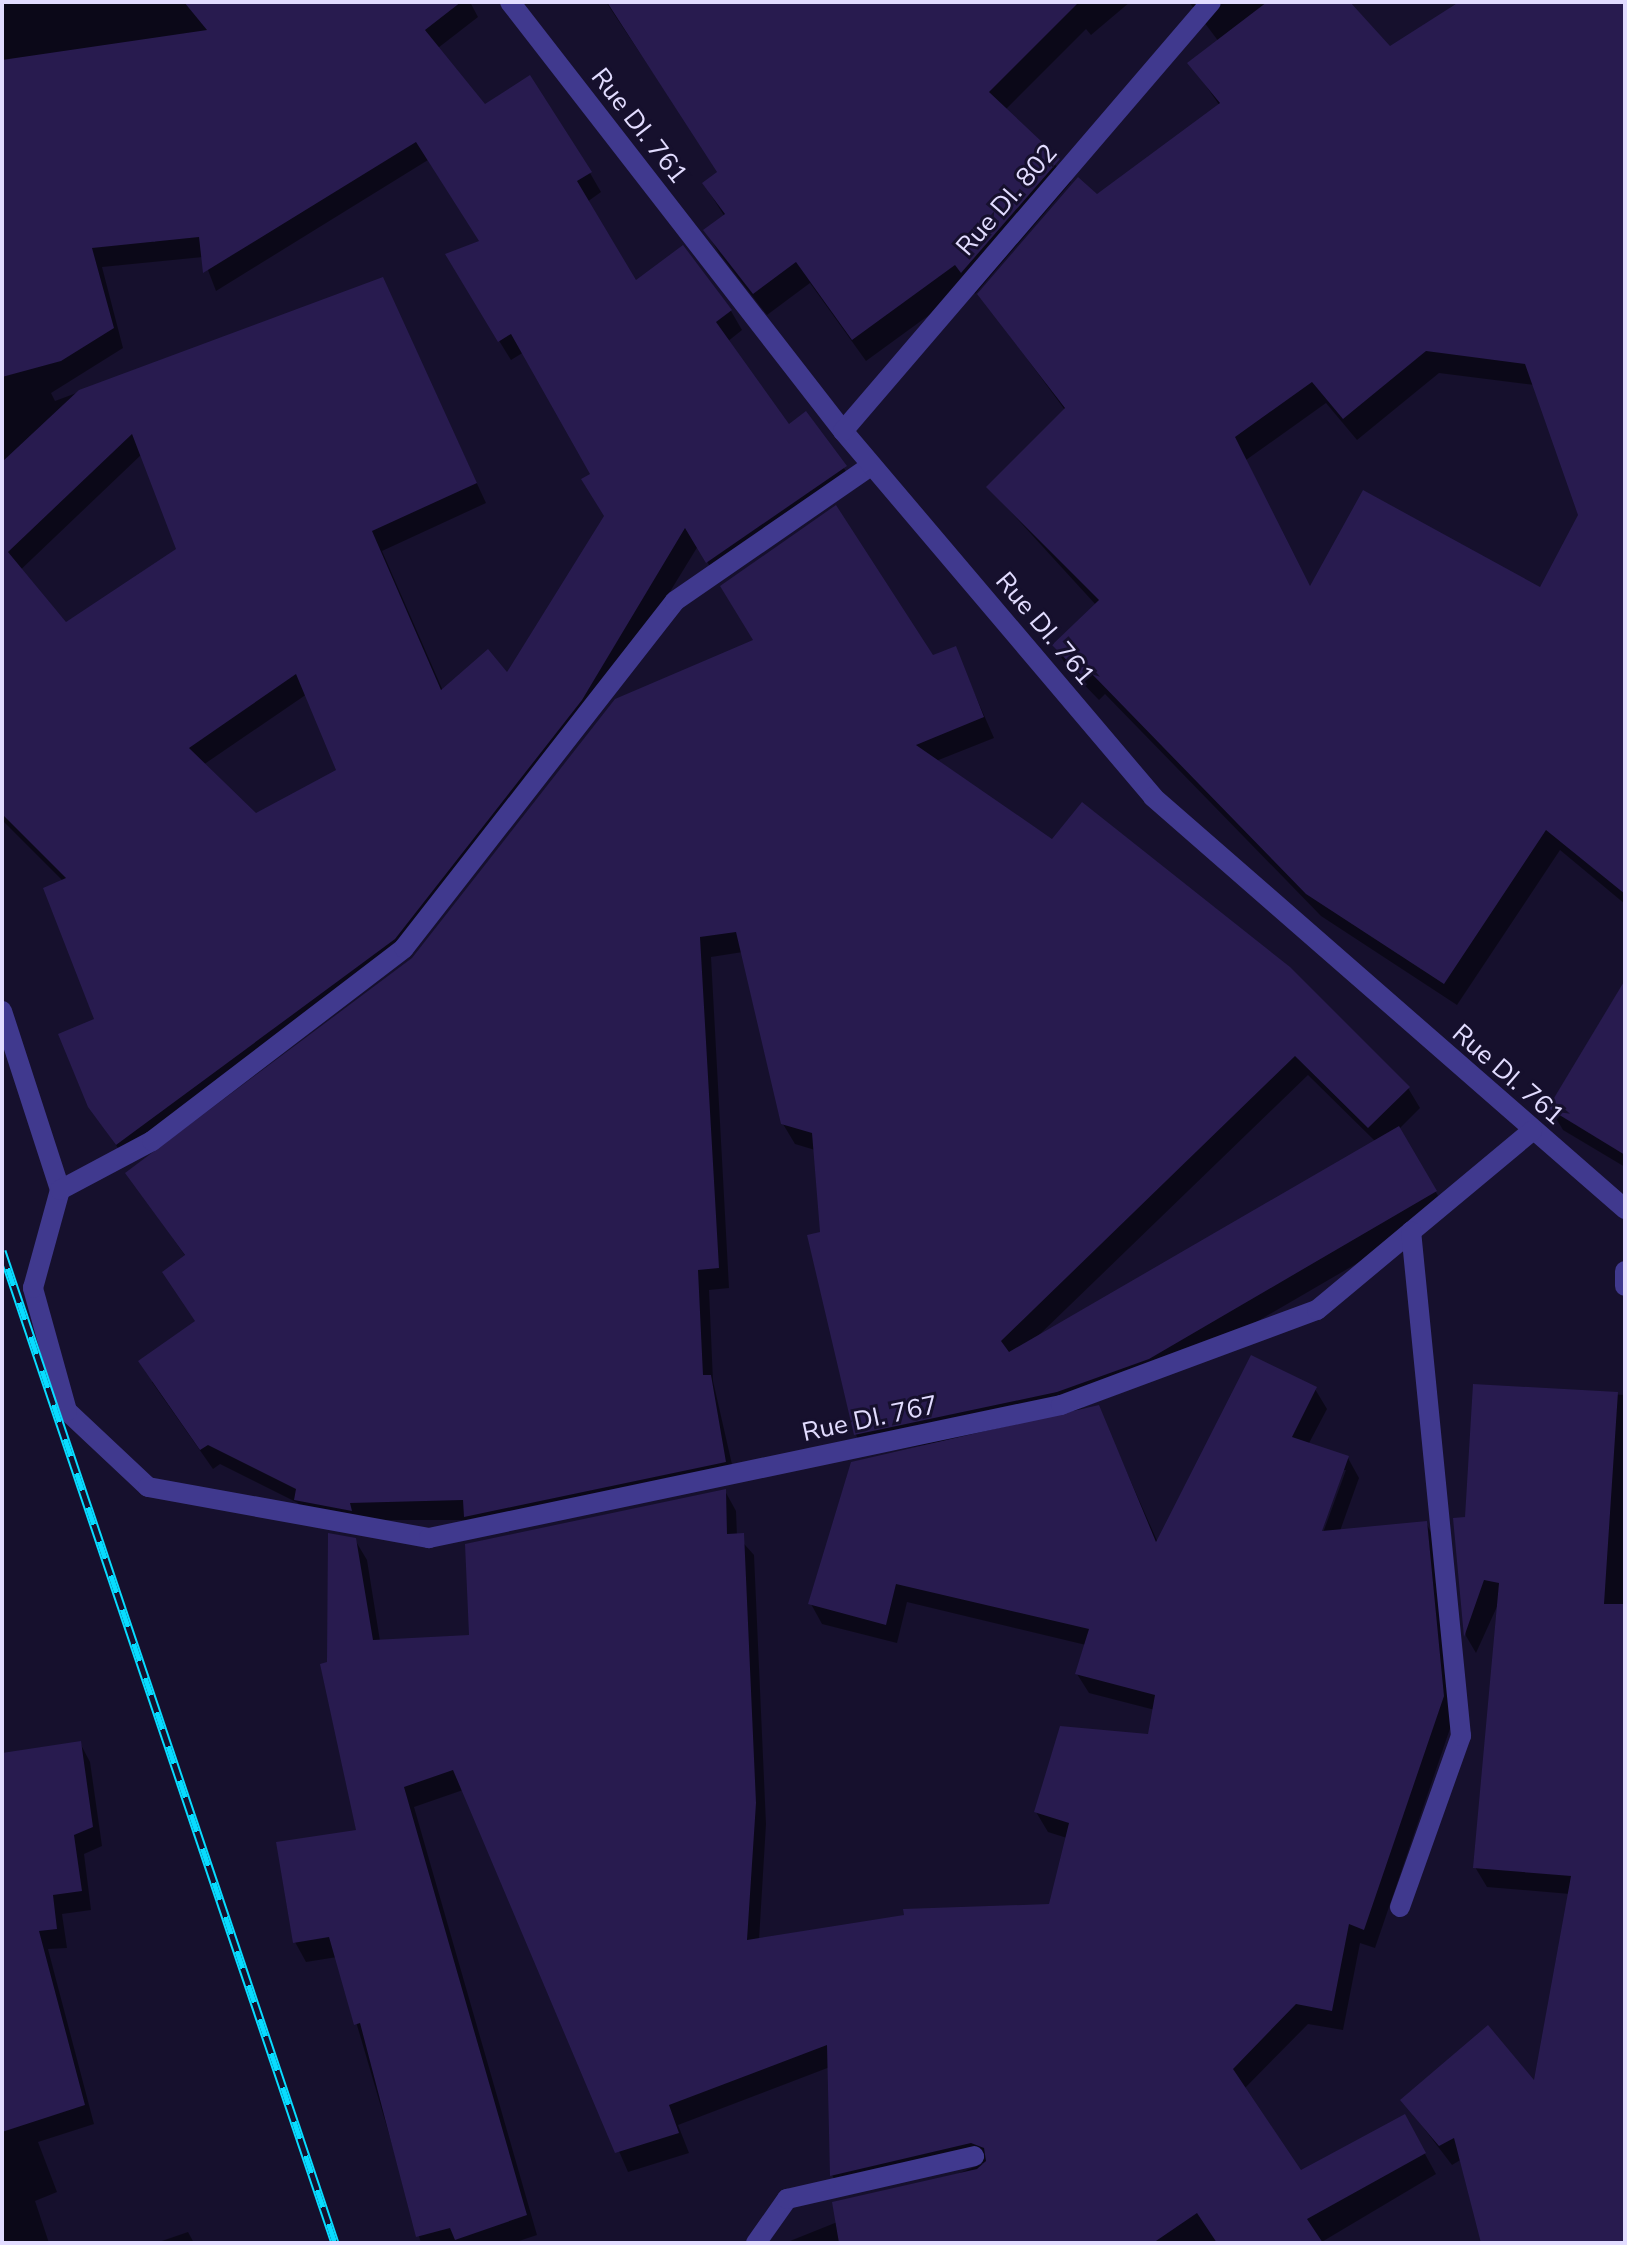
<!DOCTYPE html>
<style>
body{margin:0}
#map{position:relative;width:1627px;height:2245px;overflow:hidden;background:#16102d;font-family:"Nunito Sans",sans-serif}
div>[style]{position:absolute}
.shadow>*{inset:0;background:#0007}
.building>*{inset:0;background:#281b4f}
.service>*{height:20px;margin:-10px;padding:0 10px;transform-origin:10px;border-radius:10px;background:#40398e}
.minor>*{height:20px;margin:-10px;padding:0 10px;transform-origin:10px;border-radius:10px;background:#40398e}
.rail>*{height:9px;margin-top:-4.5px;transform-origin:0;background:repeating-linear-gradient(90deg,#16102d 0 18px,#08dcff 0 36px);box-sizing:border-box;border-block:2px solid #08dcff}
span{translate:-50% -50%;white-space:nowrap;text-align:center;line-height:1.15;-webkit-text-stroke:6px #16102d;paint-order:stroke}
.street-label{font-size:26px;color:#e2dcff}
.frame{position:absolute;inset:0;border:4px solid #e2dcff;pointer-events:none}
</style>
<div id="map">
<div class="shadow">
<i style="clip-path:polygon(evenodd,2px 2px,470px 2px,478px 17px,438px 48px,485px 107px,590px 173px,601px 192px,587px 202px,635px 283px,682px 248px,731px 311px,742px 330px,727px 342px,789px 427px,806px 414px,857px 487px,719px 582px,698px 546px,592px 719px,406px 958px,129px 1164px,89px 1106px,96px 1021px,64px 882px,2px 820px,2px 616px,66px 624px,179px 550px,142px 454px,12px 578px,2px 568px,2px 2px,428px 160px,481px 242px,458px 274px,511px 360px,524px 352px,593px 475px,606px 516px,508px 675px,443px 691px,382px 551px,486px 503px,382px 279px,55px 401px,51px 393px,123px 348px,102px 267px,203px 257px,216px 291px,428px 160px,2px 2px,307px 694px,339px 771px,256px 815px,203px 765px,307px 694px)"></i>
<i style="clip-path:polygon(606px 2px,1130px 2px,1091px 35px,1086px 29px,1005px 110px,1071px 182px,975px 294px,969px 286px,866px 361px,810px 283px,767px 315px,719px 253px,706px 231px,725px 217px,704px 184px,720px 173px)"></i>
<i style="clip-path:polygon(evenodd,1189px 2px,1347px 2px,1389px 49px,1463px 2px,1625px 2px,1625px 904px,1560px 850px,1457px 1005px,1321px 916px,1105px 694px,1099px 700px,1067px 667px,1054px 645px,1096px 605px,988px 487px,1065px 410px,980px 295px,1220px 106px,1190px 63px,1219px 42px,1189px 2px,1439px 373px,1535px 385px,1580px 515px,1541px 590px,1310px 589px,1246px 460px,1326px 403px,1357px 440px,1439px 373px)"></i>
<i style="clip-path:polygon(evenodd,955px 649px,994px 738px,936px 761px,1408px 1088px,1420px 1108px,1399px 1129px,1447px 1211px,1160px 1378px,1078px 1409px,1098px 1407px,1158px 1543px,1315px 1389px,1327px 1409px,1308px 1445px,1348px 1458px,1359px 1478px,1340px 1531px,1426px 1523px,1437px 1543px,1454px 1717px,1375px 1948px,1360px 1943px,1343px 2030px,1308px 2024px,1244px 2089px,1300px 2172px,1404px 2116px,1436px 2174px,1320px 2243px,785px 2243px,987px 2162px,843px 2195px,832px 2175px,830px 2067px,678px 2125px,689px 2153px,628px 2172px,463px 1790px,414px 1807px,537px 2235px,513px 2243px,421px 2243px,337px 1957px,306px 1962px,295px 1942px,359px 1832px,329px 1664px,355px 1540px,367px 1560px,380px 1641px,472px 1637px,725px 1491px,736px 1511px,737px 1536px,754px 1555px,766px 1824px,759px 1940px,1050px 1906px,1067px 1838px,1048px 1832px,1036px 1812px,1150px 1736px,1155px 1710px,1089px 1693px,1077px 1674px,1086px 1645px,907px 1602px,897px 1643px,822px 1624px,811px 1604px,968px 1437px,867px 1455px,856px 1435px,815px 1150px,795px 1144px,783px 1124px,743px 952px,711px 957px,729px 1288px,709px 1290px,713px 1381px,736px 1482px,478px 1537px,468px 1520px,308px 1520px,298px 1503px,220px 1464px,213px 1469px,152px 1382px,196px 1323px,186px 1257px,128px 1174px,955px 649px,1308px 1075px,1376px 1142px,1038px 1336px,1308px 1075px,955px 649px,1342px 1470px,1346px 1470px,1320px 1541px,1317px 1540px,1342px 1470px)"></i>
<i style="clip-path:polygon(1625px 987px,1625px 1167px,1563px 1130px,1550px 1108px)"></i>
<i style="clip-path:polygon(1475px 1386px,1625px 1395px,1625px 2243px,1483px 2243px,1462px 2159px,1452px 2165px,1403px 2101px,1535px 2085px,1570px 1894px,1487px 1887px,1475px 1867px,1500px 1600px,1476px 1653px,1466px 1636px,1455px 1520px,1467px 1519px)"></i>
<i style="clip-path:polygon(80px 1743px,90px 1762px,102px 1846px,84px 1854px,91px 1910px,62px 1914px,67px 1948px,48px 1949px,94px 2124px,38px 2142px,57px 2192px,35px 2201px,49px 2243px,2px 2243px,2px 1755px)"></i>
<i style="clip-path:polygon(188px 2232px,194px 2243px,156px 2243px)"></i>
</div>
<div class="building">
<i style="clip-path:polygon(evenodd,184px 2px,461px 2px,425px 30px,485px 104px,530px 75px,592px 172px,577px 181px,636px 280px,683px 245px,732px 310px,716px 322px,789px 424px,806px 411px,847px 466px,706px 563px,685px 528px,582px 700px,395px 939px,116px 1145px,88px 1107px,58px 1034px,94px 1019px,43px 888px,66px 878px,2px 814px,2px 462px,79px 390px,383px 277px,477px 483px,372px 531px,441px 690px,488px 649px,507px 672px,604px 516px,581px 479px,590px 474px,511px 334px,498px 342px,445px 254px,479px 241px,416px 142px,203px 273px,199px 237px,92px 248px,114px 328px,61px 361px,2px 377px,2px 60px,207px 30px,184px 2px,132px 434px,176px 549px,66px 622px,8px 552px,132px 434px,184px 2px,296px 674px,336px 770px,256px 813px,189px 748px,296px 674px)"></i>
<i style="clip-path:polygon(607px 2px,1079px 2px,989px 92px,1060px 159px,961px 273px,955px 265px,852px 340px,796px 262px,753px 294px,703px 230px,725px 214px,702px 183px,717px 172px)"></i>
<i style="clip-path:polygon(evenodd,1267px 2px,1350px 2px,1390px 46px,1459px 2px,1625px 2px,1625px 894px,1546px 830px,1444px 984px,1306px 894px,1091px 673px,1085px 679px,1052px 645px,1099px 600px,986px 487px,1065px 408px,977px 294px,1078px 177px,1097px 194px,1220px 103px,1187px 63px,1267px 2px,1426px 351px,1525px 364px,1578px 515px,1540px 587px,1363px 490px,1310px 586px,1235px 437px,1312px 382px,1343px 419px,1426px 351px)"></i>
<i style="clip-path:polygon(836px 505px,933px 655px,956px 646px,984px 717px,916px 745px,1052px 839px,1082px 802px,1290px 967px,1410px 1087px,1368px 1128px,1295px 1056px,1001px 1341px,1009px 1352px,1399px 1126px,1437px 1191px,1149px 1359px,1057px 1392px,854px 1435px,807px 1235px,820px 1232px,812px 1133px,781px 1124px,736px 932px,700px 937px,719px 1268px,698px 1270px,703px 1375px,711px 1375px,726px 1462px,464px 1517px,463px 1500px,350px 1503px,352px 1511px,294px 1500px,296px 1489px,208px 1445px,200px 1450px,138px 1361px,195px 1321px,162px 1272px,185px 1255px,125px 1173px,412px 958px,615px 699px,753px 640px,720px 586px)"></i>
<i style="clip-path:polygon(1625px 980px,1625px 1155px,1548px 1108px)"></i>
<i style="clip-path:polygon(1251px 1355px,1317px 1387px,1292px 1437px,1349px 1456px,1322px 1531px,1427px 1521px,1444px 1696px,1364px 1930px,1349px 1924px,1332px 2011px,1296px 2004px,1233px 2069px,1301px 2170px,1405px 2114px,1426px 2153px,1307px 2219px,1323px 2243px,1217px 2243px,1197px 2213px,1153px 2243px,839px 2243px,832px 2202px,977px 2169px,986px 2161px,984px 2148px,971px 2143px,830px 2176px,827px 2045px,669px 2105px,679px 2133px,615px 2153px,453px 1770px,404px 1787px,527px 2215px,455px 2240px,450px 2228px,416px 2237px,360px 2023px,354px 2025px,329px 1937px,293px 1943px,276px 1842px,356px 1830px,320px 1664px,327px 1662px,328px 1533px,356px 1538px,373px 1640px,469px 1635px,465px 1544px,726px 1489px,727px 1534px,744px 1533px,756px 1803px,747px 1940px,904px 1915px,903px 1909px,1049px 1904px,1069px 1823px,1034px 1812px,1060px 1726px,1148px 1734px,1155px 1695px,1075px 1674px,1089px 1629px,896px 1584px,886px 1625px,808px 1604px,851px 1462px,1099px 1405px,1156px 1542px)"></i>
<i style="clip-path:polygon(1473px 1384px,1618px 1392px,1604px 1604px,1625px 1604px,1625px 2243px,1481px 2243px,1454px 2138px,1439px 2146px,1400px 2100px,1488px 2025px,1534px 2080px,1571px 1876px,1473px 1868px,1499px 1583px,1484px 1580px,1464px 1637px,1453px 1518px,1465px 1517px)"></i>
<i style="clip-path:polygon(81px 1741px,93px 1827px,74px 1835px,82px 1891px,53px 1895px,57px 1929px,39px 1931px,85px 2105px,2px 2132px,2px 1753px)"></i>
</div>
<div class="service">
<i style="left:2px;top:1011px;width:188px;rotate:72deg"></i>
<i style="left:148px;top:1487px;width:111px;rotate:-136.8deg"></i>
<i style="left:67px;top:1411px;width:128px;rotate:-105.5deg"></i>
<i style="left:33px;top:1288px;width:102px;rotate:-74.6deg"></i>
<i style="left:60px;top:1190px;width:104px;rotate:-28deg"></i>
<i style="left:152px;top:1141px;width:317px;rotate:-37.4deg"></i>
<i style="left:404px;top:948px;width:440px;rotate:-52deg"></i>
<i style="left:675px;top:601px;width:239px;rotate:-34.6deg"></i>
</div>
<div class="minor">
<i style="left:510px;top:2px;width:543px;rotate:52.18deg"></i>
<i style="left:843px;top:431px;width:480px;rotate:49.7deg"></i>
<i style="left:1153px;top:797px;width:627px;rotate:41.12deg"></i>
<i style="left:843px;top:431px;width:565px;rotate:-49.38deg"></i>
<i style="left:1625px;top:1271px;width:15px;rotate:90deg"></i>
<i style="left:148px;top:1487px;width:286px;rotate:10.3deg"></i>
<i style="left:429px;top:1538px;width:646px;rotate:-11.88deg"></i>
<i style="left:1061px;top:1405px;width:273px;rotate:-20.4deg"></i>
<i style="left:1317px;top:1310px;width:280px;rotate:-39.8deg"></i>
<i style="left:1400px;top:1907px;width:182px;rotate:-70.4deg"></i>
<i style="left:1461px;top:1736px;width:507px;rotate:-95.65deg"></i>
<i style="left:756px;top:2243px;width:54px;rotate:-54.8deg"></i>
<i style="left:787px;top:2199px;width:192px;rotate:-12.9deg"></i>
</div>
<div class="rail">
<i style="left:2px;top:1251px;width:1046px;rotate:71.44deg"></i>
</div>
<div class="street-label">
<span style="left:639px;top:126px;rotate:52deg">Rue DI. 761</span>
<span style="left:1007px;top:200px;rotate:-49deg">Rue DI. 802</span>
<span style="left:1045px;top:629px;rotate:50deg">Rue DI. 761</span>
<span style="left:1508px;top:1075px;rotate:41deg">Rue DI. 761</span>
<span style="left:870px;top:1419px;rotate:-12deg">Rue DI. 767</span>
</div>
<div class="frame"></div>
</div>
